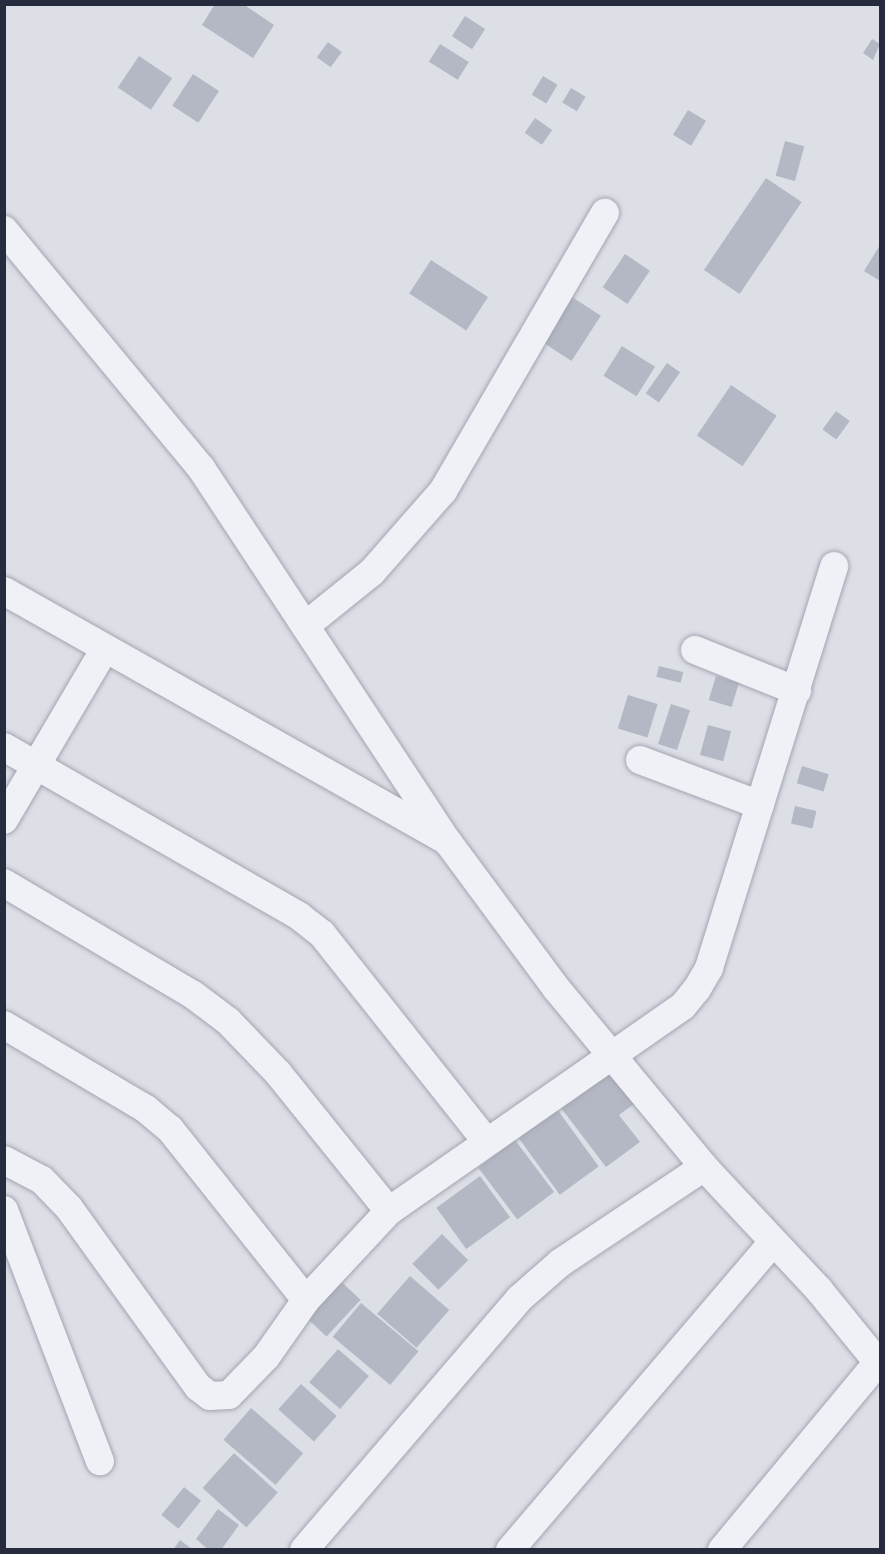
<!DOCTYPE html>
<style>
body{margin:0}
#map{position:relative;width:885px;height:1554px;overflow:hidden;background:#dddfe7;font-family:Signika,sans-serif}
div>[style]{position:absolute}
.building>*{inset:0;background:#b4b8c4;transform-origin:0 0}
.roads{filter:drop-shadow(0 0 2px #a2a5b1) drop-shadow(0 0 2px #a2a5b1)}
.minor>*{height:28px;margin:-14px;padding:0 14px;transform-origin:14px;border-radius:14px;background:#f0f1f6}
span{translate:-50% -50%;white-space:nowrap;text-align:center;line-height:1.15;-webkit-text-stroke:4.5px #eceef5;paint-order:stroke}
.frame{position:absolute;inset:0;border:6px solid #262b3e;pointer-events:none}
</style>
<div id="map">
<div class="building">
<i style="clip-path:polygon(215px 4px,243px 4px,274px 25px,253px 58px,202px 25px)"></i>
<i style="left:465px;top:16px;width:24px;height:24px;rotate:33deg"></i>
<i style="clip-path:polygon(872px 39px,880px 44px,873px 60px,863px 53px)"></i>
<i style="left:328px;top:42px;width:17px;height:19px;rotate:36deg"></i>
<i style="left:440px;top:44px;width:34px;height:21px;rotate:32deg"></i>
<i style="left:139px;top:56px;width:40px;height:38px;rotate:34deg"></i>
<i style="left:193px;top:74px;width:31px;height:38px;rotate:33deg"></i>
<i style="left:543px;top:76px;width:17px;height:22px;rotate:31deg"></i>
<i style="left:571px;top:88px;width:17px;height:17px;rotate:31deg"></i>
<i style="left:688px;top:110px;width:21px;height:29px;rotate:31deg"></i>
<i style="left:535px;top:118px;width:21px;height:18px;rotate:35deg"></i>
<i style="left:785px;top:141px;width:20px;height:36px;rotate:15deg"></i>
<i style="left:766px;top:178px;width:43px;height:111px;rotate:34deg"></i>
<i style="clip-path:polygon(880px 245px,880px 281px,864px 271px)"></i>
<i style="left:625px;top:254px;width:30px;height:40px;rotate:34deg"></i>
<i style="left:431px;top:260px;width:68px;height:40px;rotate:33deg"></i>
<i style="left:569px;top:295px;width:38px;height:54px;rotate:33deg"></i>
<i style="left:622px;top:346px;width:39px;height:35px;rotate:32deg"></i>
<i style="left:667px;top:363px;width:16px;height:37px;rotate:35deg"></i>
<i style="left:731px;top:385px;width:55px;height:61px;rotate:34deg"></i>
<i style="left:836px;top:411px;width:17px;height:23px;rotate:36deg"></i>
<i style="left:659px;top:666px;width:25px;height:11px;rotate:14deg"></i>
<i style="left:716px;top:676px;width:24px;height:25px;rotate:17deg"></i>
<i style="left:628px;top:695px;width:31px;height:35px;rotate:17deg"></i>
<i style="left:671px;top:704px;width:20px;height:42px;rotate:18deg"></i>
<i style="left:708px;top:725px;width:24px;height:31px;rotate:15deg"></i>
<i style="left:802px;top:766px;width:28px;height:18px;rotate:17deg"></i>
<i style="left:795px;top:806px;width:22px;height:18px;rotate:13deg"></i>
<i style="clip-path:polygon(604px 1064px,634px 1104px,619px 1115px,640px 1142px,606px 1167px,555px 1100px)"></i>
<i style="left:554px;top:1105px;width:76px;height:48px;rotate:54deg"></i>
<i style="left:515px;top:1140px;width:65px;height:46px;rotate:53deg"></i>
<i style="left:480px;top:1176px;width:51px;height:54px;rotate:54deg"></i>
<i style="left:442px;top:1234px;width:37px;height:42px;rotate:45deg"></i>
<i style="left:335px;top:1276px;width:35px;height:50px;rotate:43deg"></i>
<i style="left:410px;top:1276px;width:52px;height:50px;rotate:41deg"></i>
<i style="left:361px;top:1303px;width:75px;height:44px;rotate:40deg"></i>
<i style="left:338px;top:1349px;width:41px;height:44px;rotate:41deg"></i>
<i style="left:301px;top:1384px;width:48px;height:34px;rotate:42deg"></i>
<i style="left:251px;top:1408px;width:69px;height:42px;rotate:41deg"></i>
<i style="left:234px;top:1453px;width:59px;height:47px;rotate:42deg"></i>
<i style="left:184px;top:1487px;width:22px;height:36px;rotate:39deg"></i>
<i style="clip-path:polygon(218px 1509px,239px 1525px,221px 1550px,209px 1550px,196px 1539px)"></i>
<i style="clip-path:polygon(180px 1540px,193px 1550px,173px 1550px)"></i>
</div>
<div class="roads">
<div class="minor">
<i style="left:4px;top:230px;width:309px;rotate:50.4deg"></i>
<i style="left:201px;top:468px;width:448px;rotate:56.6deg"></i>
<i style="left:448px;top:842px;width:182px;rotate:53.5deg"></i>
<i style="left:556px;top:988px;width:232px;rotate:50.4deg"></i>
<i style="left:704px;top:1167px;width:168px;rotate:46.9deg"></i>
<i style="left:819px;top:1290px;width:97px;rotate:50.9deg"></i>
<i style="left:4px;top:591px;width:505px;rotate:29.41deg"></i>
<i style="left:305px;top:626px;width:86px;rotate:-38.9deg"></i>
<i style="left:372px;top:572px;width:108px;rotate:-48.8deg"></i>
<i style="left:443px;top:491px;width:322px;rotate:-59.8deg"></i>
<i style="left:695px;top:650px;width:110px;rotate:21.9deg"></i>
<i style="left:4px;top:747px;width:340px;rotate:29.8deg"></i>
<i style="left:299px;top:916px;width:29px;rotate:38deg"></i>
<i style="left:322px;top:934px;width:264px;rotate:51.6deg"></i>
<i style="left:640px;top:760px;width:128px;rotate:20.6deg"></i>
<i style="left:4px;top:820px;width:197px;rotate:-59.5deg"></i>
<i style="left:4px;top:883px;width:218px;rotate:30.6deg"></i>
<i style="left:192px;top:994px;width:45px;rotate:36.9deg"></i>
<i style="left:228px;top:1021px;width:72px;rotate:46.1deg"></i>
<i style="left:278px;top:1073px;width:177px;rotate:51.2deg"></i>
<i style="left:4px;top:1025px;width:165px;rotate:30.6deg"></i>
<i style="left:146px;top:1109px;width:31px;rotate:40deg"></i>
<i style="left:170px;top:1129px;width:218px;rotate:51.5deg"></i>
<i style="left:4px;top:1160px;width:43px;rotate:27.8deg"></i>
<i style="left:42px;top:1180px;width:39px;rotate:46deg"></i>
<i style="left:69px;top:1208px;width:221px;rotate:54.2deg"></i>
<i style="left:198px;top:1387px;width:15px;rotate:37deg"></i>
<i style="left:210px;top:1396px;width:19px;rotate:-3deg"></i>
<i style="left:229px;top:1395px;width:53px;rotate:-45.8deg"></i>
<i style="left:266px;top:1357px;width:70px;rotate:-54.9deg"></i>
<i style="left:306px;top:1300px;width:122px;rotate:-47deg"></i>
<i style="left:389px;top:1211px;width:358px;rotate:-34.9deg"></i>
<i style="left:683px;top:1006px;width:22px;rotate:-51deg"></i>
<i style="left:697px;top:989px;width:24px;rotate:-60deg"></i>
<i style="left:709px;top:968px;width:421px;rotate:-72.7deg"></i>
<i style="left:4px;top:1210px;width:269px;rotate:69.1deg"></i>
<i style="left:304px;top:1550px;width:330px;rotate:-49.4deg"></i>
<i style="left:519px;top:1299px;width:55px;rotate:-41.3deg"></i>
<i style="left:560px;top:1263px;width:173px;rotate:-33.7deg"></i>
<i style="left:510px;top:1550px;width:405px;rotate:-49.5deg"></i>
<i style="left:722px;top:1550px;width:244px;rotate:-50.3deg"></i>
</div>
</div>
<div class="frame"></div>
</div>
